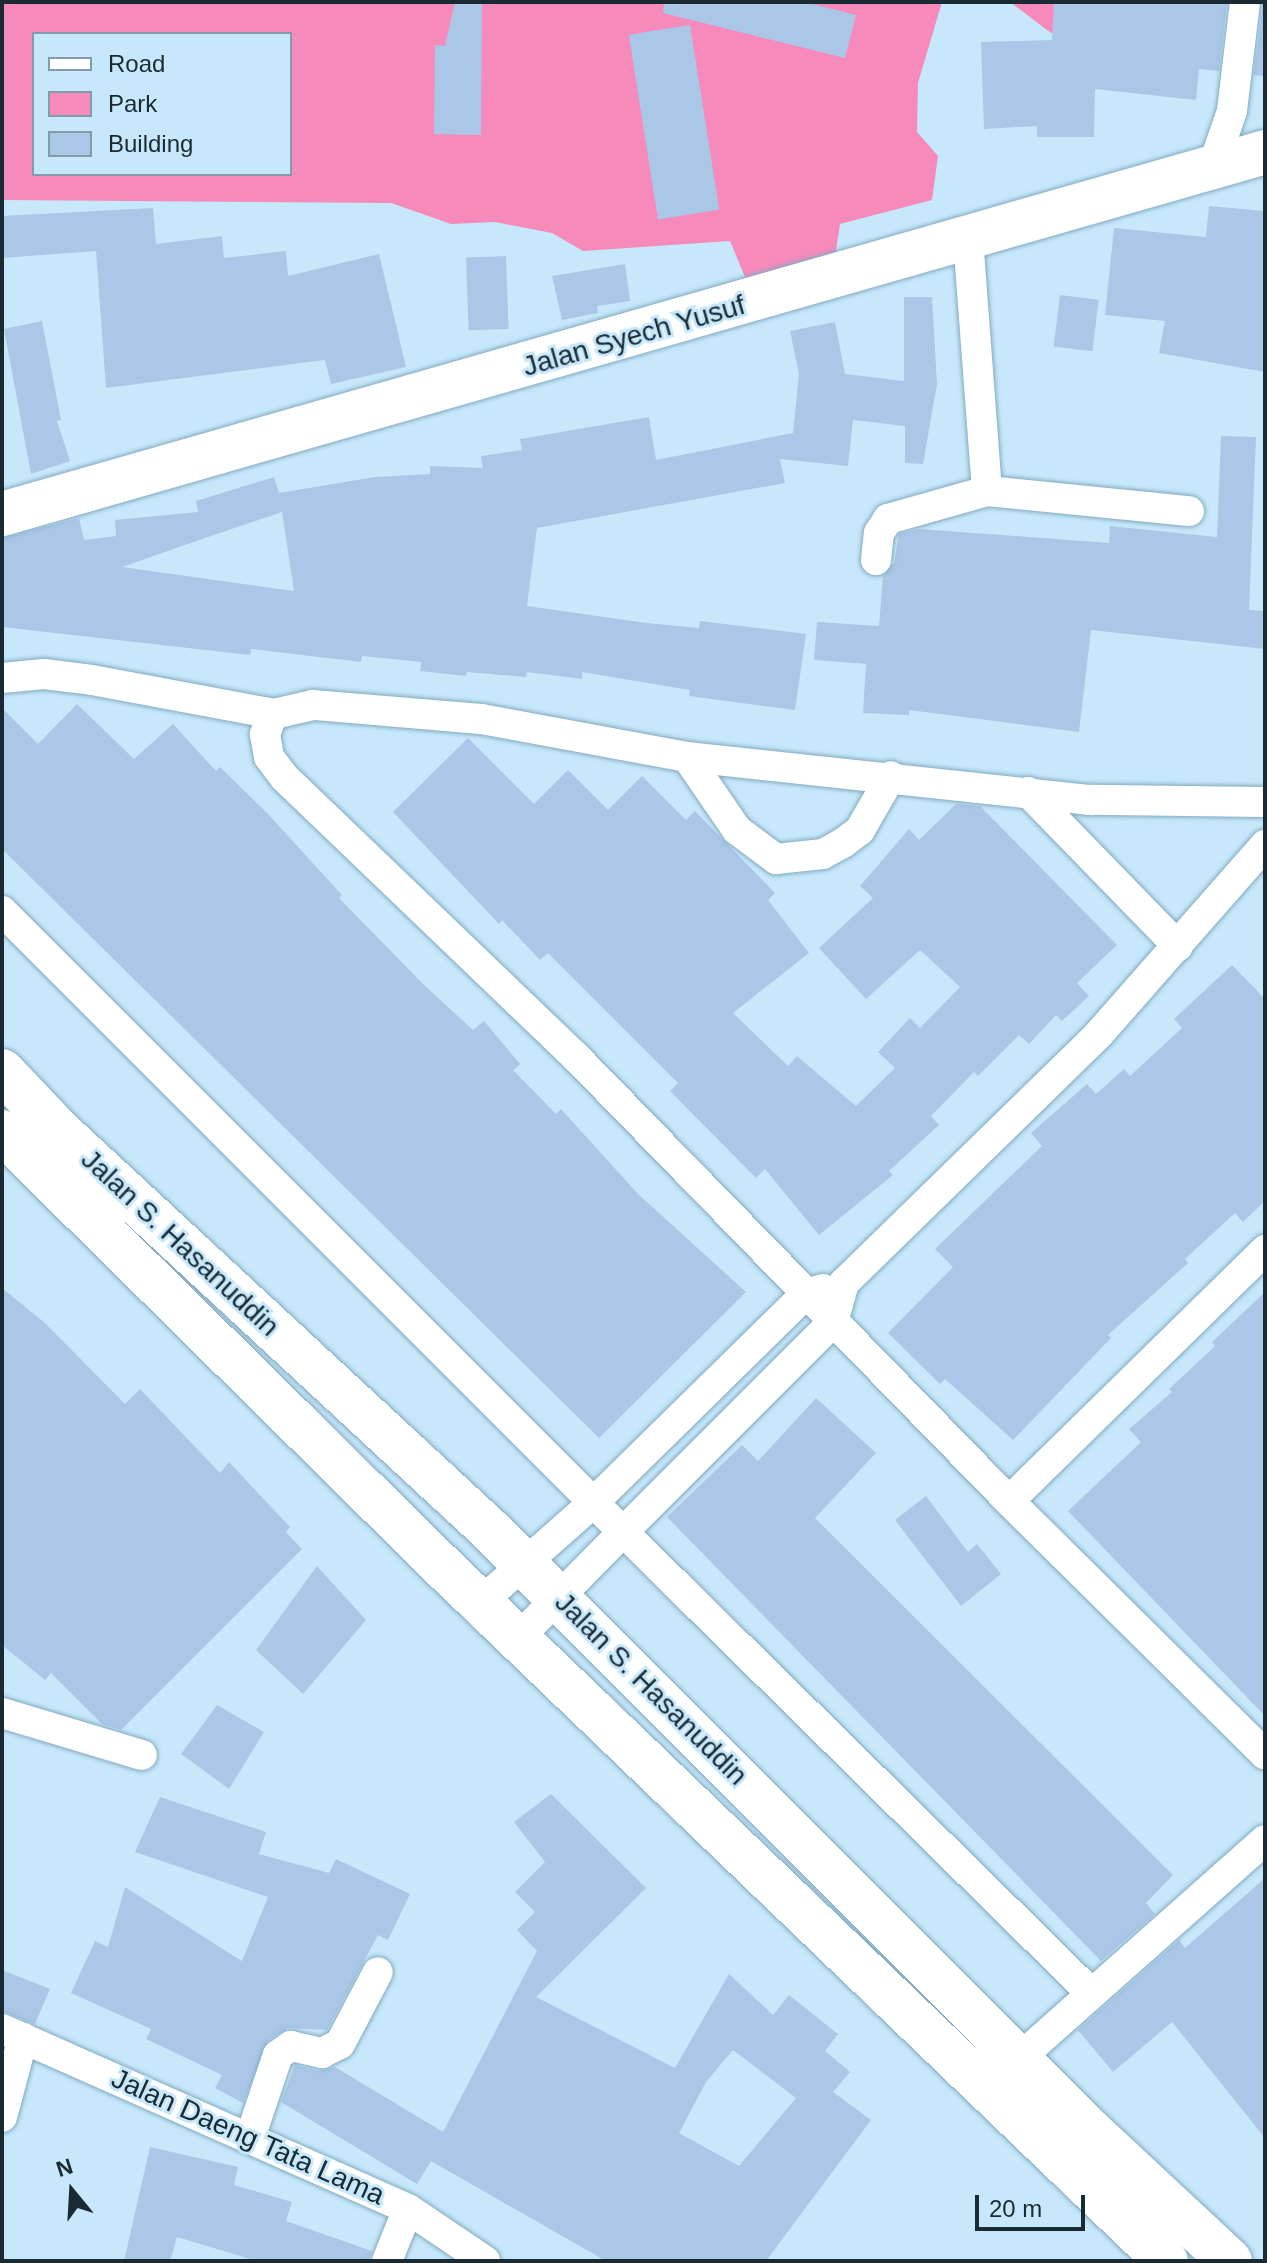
<!DOCTYPE html>
<style>
body{margin:0}
#map{position:relative;width:1267px;height:2263px;overflow:hidden;background:#c7e8fb;font-family:Arial,sans-serif}
div>[style]{position:absolute}
.green>*{inset:0;background:#f58abb}
.building>*{inset:0;background:#abc7e7;transform-origin:0 0}
.roads{filter:drop-shadow(0 0 2px #82aac0) drop-shadow(0 0 2px #82aac0)}
.street>*{height:30px;margin:-15px;padding:0 15px;transform-origin:15px;border-radius:15px;background:#fff}
.primary>*{height:44px;margin:-22px;padding:0 22px;transform-origin:22px;border-radius:22px;background:#fff}
.highway>*{height:44px;margin:-22px;padding:0 22px;transform-origin:22px;border-radius:22px;background:#fff}
span{translate:-50% -50%;white-space:nowrap;text-align:center;line-height:1.15;-webkit-text-stroke:6px #c7e8fb;paint-order:stroke}
.street-label{font-size:28px;color:#1a2a33}
.frame{position:absolute;inset:0;border:4px solid #1a2a33;pointer-events:none}
.legend{position:absolute;left:32px;top:32px;width:260px;height:144px;box-sizing:border-box;background:#c7e8fb;border:2px solid #829cab;margin:0;padding:10px 14px;list-style:none;font-size:24px;color:#1a2a33}
.legend li{display:flex;align-items:center;gap:16px;height:40px}
.legend b{width:40px;border:2px solid #829cab}
.north{position:absolute;left:32px;top:2151px;width:80px;height:80px;-webkit-text-stroke:6px #c7e8fb;paint-order:stroke;rotate:342deg;font-size:22px;font-weight:700;line-height:32px;text-align:center;color:#1a2a33}
.north::after{content:'';display:block;margin:auto;width:28px;height:36px;background:#1a2a33;clip-path:polygon(50% 0,100% 100%,50% 72%,0 100%)}
.scale{position:absolute;left:975px;top:2195px;width:110px;height:36px;box-sizing:border-box;border:4px solid #1a2a33;border-top:0;padding-left:10px;font-size:24px;line-height:28px;white-space:nowrap;color:#1a2a33;-webkit-text-stroke:6px #c7e8fb;paint-order:stroke}
</style>
<div id="map">
<div class="green">
<i style="clip-path:polygon(evenodd,2px 2px,942px 2px,918px 83px,917px 132px,938px 156px,932px 200px,840px 224px,835px 257px,752px 294px,730px 241px,583px 251px,552px 233px,495px 222px,451px 224px,391px 203px,2px 200px,2px 2px,34px 34px,290px 34px,290px 174px,34px 174px,34px 34px)"></i>
<i style="clip-path:polygon(1010px 2px,1114px 2px,1111px 32px,1051px 33px)"></i>
</div>
<div class="building">
<i style="clip-path:polygon(455px 2px,482px 2px,481px 135px,434px 134px,435px 45px,445px 46px)"></i>
<i style="clip-path:polygon(664px 2px,804px 2px,856px 15px,845px 58px,663px 13px)"></i>
<i style="clip-path:polygon(1054px 2px,1227px 2px,1219px 71px,1199px 69px,1196px 100px,1095px 89px,1094px 137px,1037px 137px,1037px 126px,984px 129px,981px 42px,1052px 40px)"></i>
<i style="clip-path:polygon(1263px 2px,1265px 2px,1265px 76px,1254px 75px)"></i>
<i style="left:690px;top:25px;width:187px;height:62px;rotate:81deg"></i>
<i style="clip-path:polygon(1209px 206px,1265px 211px,1265px 372px,1159px 353px,1165px 321px,1105px 315px,1114px 228px,1206px 237px)"></i>
<i style="clip-path:polygon(153px 208px,156px 244px,222px 236px,224px 258px,286px 251px,288px 276px,379px 254px,406px 367px,331px 384px,325px 360px,106px 388px,96px 251px,2px 258px,2px 216px)"></i>
<i style="left:506px;top:256px;width:73px;height:40px;rotate:88deg"></i>
<i style="clip-path:polygon(625px 264px,630px 301px,597px 306px,598px 313px,562px 320px,552px 276px)"></i>
<i style="left:1060px;top:295px;width:39px;height:52px;rotate:7deg"></i>
<i style="clip-path:polygon(evenodd,904px 297px,932px 297px,937px 384px,923px 464px,905px 463px,905px 426px,853px 420px,848px 466px,780px 459px,785px 483px,537px 528px,527px 606px,646px 623px,699px 628px,700px 621px,806px 634px,795px 710px,689px 696px,690px 690px,582px 672px,582px 679px,527px 672px,526px 677px,467px 672px,466px 676px,420px 671px,421px 662px,362px 656px,361px 662px,251px 649px,250px 655px,2px 627px,2px 538px,79px 518px,84px 540px,116px 536px,115px 520px,198px 512px,196px 501px,274px 477px,279px 493px,375px 477px,430px 474px,430px 466px,483px 468px,481px 456px,522px 450px,520px 439px,649px 417px,656px 460px,793px 433px,799px 374px,790px 331px,835px 322px,845px 374px,904px 381px,904px 297px,282px 512px,294px 591px,122px 567px,205px 538px,282px 512px)"></i>
<i style="clip-path:polygon(42px 321px,61px 420px,57px 421px,70px 461px,31px 474px,4px 329px)"></i>
<i style="clip-path:polygon(1221px 436px,1256px 437px,1249px 610px,1265px 611px,1265px 649px,1091px 630px,1079px 732px,909px 710px,909px 715px,863px 713px,866px 664px,814px 660px,817px 622px,879px 626px,883px 576px,894px 563px,899px 534px,920px 529px,1109px 543px,1110px 526px,1217px 537px)"></i>
<i style="clip-path:polygon(77px 704px,134px 759px,173px 724px,216px 771px,220px 767px,268px 814px,342px 895px,339px 898px,424px 985px,473px 1030px,484px 1021px,520px 1064px,513px 1070px,556px 1114px,561px 1109px,638px 1194px,746px 1292px,599px 1438px,2px 849px,2px 708px,38px 744px)"></i>
<i style="clip-path:polygon(468px 738px,534px 804px,568px 770px,608px 810px,642px 776px,686px 820px,695px 811px,775px 893px,768px 900px,809px 953px,733px 1013px,788px 1066px,797px 1056px,856px 1106px,895px 1068px,878px 1052px,910px 1018px,920px 1028px,960px 987px,920px 950px,866px 999px,819px 948px,873px 898px,860px 886px,909px 829px,919px 840px,956px 804px,980px 806px,1117px 945px,1077px 983px,1089px 996px,1062px 1021px,1056px 1015px,1029px 1044px,1019px 1035px,978px 1076px,974px 1072px,931px 1116px,939px 1125px,889px 1171px,893px 1175px,819px 1235px,765px 1169px,756px 1178px,670px 1091px,678px 1083px,548px 953px,540px 960px,502px 920px,499px 924px,393px 812px)"></i>
<i style="clip-path:polygon(1232px 965px,1265px 999px,1265px 1201px,1243px 1222px,1235px 1213px,1185px 1259px,1188px 1263px,1108px 1335px,1111px 1338px,1013px 1440px,945px 1379px,940px 1384px,888px 1333px,953px 1267px,935px 1249px,1042px 1146px,1031px 1133px,1087px 1084px,1096px 1094px,1124px 1069px,1130px 1076px,1182px 1028px,1174px 1019px)"></i>
<i style="clip-path:polygon(2px 1288px,45px 1323px,125px 1404px,140px 1389px,220px 1473px,229px 1462px,290px 1527px,286px 1532px,302px 1549px,121px 1730px,102px 1724px,51px 1673px,45px 1680px,2px 1645px)"></i>
<i style="clip-path:polygon(1265px 1292px,1265px 1716px,1068px 1511px,1141px 1442px,1129px 1429px,1172px 1392px,1169px 1389px,1215px 1346px,1212px 1342px)"></i>
<i style="clip-path:polygon(816px 1398px,876px 1453px,815px 1518px,1173px 1875px,1146px 1903px,1155px 1914px,1101px 1961px,667px 1517px,742px 1445px,758px 1461px)"></i>
<i style="clip-path:polygon(926px 1496px,968px 1552px,977px 1544px,1001px 1574px,961px 1606px,895px 1520px)"></i>
<i style="clip-path:polygon(317px 1566px,366px 1620px,303px 1694px,256px 1650px)"></i>
<i style="clip-path:polygon(217px 1705px,264px 1732px,229px 1789px,181px 1754px)"></i>
<i style="clip-path:polygon(evenodd,551px 1794px,646px 1888px,536px 1997px,675px 2068px,729px 1974px,773px 2015px,789px 1995px,838px 2034px,825px 2051px,850px 2072px,833px 2092px,871px 2120px,766px 2261px,606px 2261px,431px 2161px,417px 2184px,281px 2102px,295px 2065px,319px 2071px,335px 2067px,443px 2132px,537px 1951px,517px 1930px,535px 1912px,515px 1892px,545px 1862px,514px 1822px,551px 1794px,733px 2050px,796px 2098px,739px 2166px,679px 2133px,706px 2082px,733px 2050px)"></i>
<i style="clip-path:polygon(160px 1797px,266px 1832px,259px 1854px,329px 1873px,336px 1859px,410px 1894px,388px 1940px,378px 1935px,327px 2030px,288px 2028px,268px 2040px,243px 2103px,215px 2088px,222px 2075px,146px 2039px,151px 2029px,71px 1993px,95px 1941px,108px 1947px,125px 1887px,242px 1961px,268px 1897px,135px 1852px)"></i>
<i style="clip-path:polygon(1265px 1878px,1265px 2138px,1172px 2022px,1113px 2072px,1078px 2030px,1179px 1940px,1185px 1948px)"></i>
<i style="clip-path:polygon(2px 1970px,50px 1989px,35px 2024px,2px 2011px)"></i>
<i style="clip-path:polygon(150px 2147px,238px 2167px,234px 2185px,292px 2202px,286px 2221px,372px 2251px,369px 2261px,257px 2261px,177px 2237px,170px 2261px,124px 2261px)"></i>
</div>
<div class="roads">
<div class="street">
<i style="left:1213px;top:166px;width:58px;rotate:-70.9deg"></i>
<i style="left:1232px;top:111px;width:110px;rotate:-83.2deg"></i>
<i style="left:987px;top:491px;width:203px;rotate:5.7deg"></i>
<i style="left:876px;top:560px;width:27px;rotate:-84deg"></i>
<i style="left:879px;top:533px;width:17px;rotate:-57deg"></i>
<i style="left:888px;top:519px;width:103px;rotate:-15.8deg"></i>
<i style="left:987px;top:491px;width:252px;rotate:-94.3deg"></i>
<i style="left:2px;top:678px;width:42px;rotate:-5.4deg"></i>
<i style="left:44px;top:674px;width:48px;rotate:7.1deg"></i>
<i style="left:92px;top:680px;width:184px;rotate:10.6deg"></i>
<i style="left:687px;top:757px;width:88px;rotate:55.6deg"></i>
<i style="left:737px;top:830px;width:49px;rotate:36.6deg"></i>
<i style="left:776px;top:859px;width:47px;rotate:-6.1deg"></i>
<i style="left:823px;top:854px;width:23px;rotate:-29deg"></i>
<i style="left:843px;top:843px;width:21px;rotate:-37deg"></i>
<i style="left:860px;top:830px;width:62px;rotate:-60.1deg"></i>
<i style="left:1028px;top:792px;width:215px;rotate:45.8deg"></i>
<i style="left:1265px;top:802px;width:175px;rotate:-179.3deg"></i>
<i style="left:1090px;top:800px;width:405px;rotate:-173.9deg"></i>
<i style="left:687px;top:757px;width:209px;rotate:-169.5deg"></i>
<i style="left:481px;top:719px;width:169px;rotate:-175.2deg"></i>
<i style="left:313px;top:705px;width:41px;rotate:167.3deg"></i>
<i style="left:273px;top:714px;width:22px;rotate:112deg"></i>
<i style="left:265px;top:734px;width:23px;rotate:80deg"></i>
<i style="left:269px;top:757px;width:26px;rotate:53deg"></i>
<i style="left:285px;top:778px;width:403px;rotate:43.8deg"></i>
<i style="left:576px;top:1057px;width:620px;rotate:45.72deg"></i>
<i style="left:1009px;top:1501px;width:360px;rotate:44.7deg"></i>
<i style="left:2px;top:911px;width:878px;rotate:45deg"></i>
<i style="left:623px;top:1532px;width:149px;rotate:134.7deg"></i>
<i style="left:1009px;top:1501px;width:359px;rotate:-44.4deg"></i>
<i style="left:481px;top:1602px;width:151px;rotate:-41.5deg"></i>
<i style="left:594px;top:1502px;width:297px;rotate:-44.5deg"></i>
<i style="left:806px;top:1294px;width:18px;rotate:-16deg"></i>
<i style="left:2px;top:1713px;width:146px;rotate:16.7deg"></i>
<i style="left:1089px;top:1991px;width:654px;rotate:-135.43deg"></i>
<i style="left:623px;top:1532px;width:297px;rotate:-45deg"></i>
<i style="left:833px;top:1322px;width:41px;rotate:-74.2deg"></i>
<i style="left:844px;top:1283px;width:356px;rotate:-44.3deg"></i>
<i style="left:1099px;top:1034px;width:252px;rotate:-48.7deg"></i>
<i style="left:2px;top:2029px;width:444px;rotate:23.9deg"></i>
<i style="left:408px;top:2209px;width:93px;rotate:34deg"></i>
<i style="left:1006px;top:2070px;width:346px;rotate:-41.6deg"></i>
<i style="left:2px;top:2117px;width:82px;rotate:-75.1deg"></i>
<i style="left:251px;top:2135px;width:84px;rotate:-71.4deg"></i>
<i style="left:278px;top:2055px;width:16px;rotate:-35deg"></i>
<i style="left:291px;top:2046px;width:32px;rotate:13deg"></i>
<i style="left:322px;top:2053px;width:20px;rotate:-27deg"></i>
<i style="left:340px;top:2044px;width:81px;rotate:-62.2deg"></i>
<i style="left:387px;top:2261px;width:56px;rotate:-68deg"></i>
</div>
<div class="primary">
<i style="left:2px;top:514px;width:1314px;rotate:-15.99deg"></i>
</div>
<div class="highway">
<i style="left:2px;top:1071px;width:81px;rotate:46.5deg"></i>
<i style="left:58px;top:1130px;width:590px;rotate:42.8deg"></i>
<i style="left:491px;top:1531px;width:834px;rotate:45.05deg"></i>
<i style="left:1080px;top:2121px;width:205px;rotate:43deg"></i>
<i style="left:2px;top:1132px;width:622px;rotate:44.61deg"></i>
<i style="left:445px;top:1569px;width:999px;rotate:43.82deg"></i>
</div>
</div>
<div class="street-label">
<span style="left:634px;top:336px;rotate:-16deg">Jalan Syech Yusuf</span>
<span style="left:180px;top:1243px;rotate:43deg">Jalan S. Hasanuddin</span>
<span style="left:651px;top:1689px;rotate:45deg">Jalan S. Hasanuddin</span>
<span style="left:248px;top:2137px;rotate:24deg">Jalan Daeng Tata Lama</span>
</div>
<div class="frame"></div>
<ul class="legend">
<li><b style="height:10px;background:#fff"></b>Road</li>
<li><b style="height:22px;background:#f58abb"></b>Park</li>
<li><b style="height:22px;background:#abc7e7"></b>Building</li>
</ul>
<div class="north">N</div>
<div class="scale">20 m</div>
</div>
